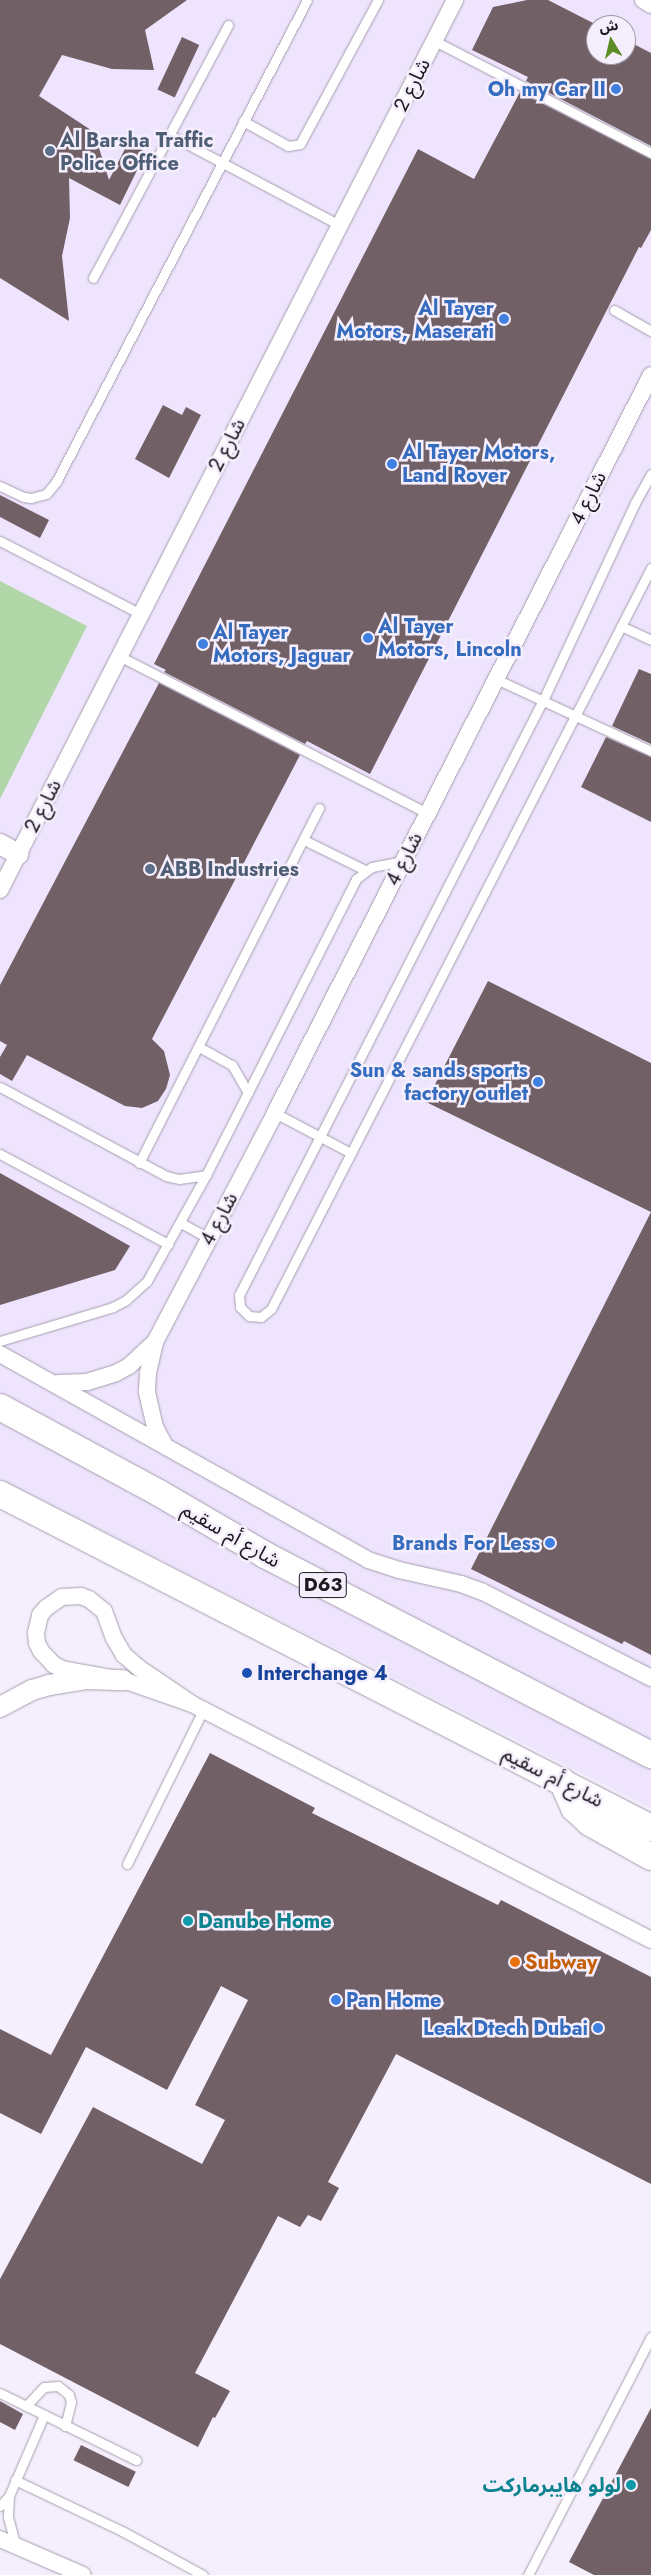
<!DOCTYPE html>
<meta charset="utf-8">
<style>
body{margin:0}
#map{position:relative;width:651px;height:2575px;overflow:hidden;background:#f5effd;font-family:Jost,"Noto Sans Arabic",sans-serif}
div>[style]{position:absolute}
.built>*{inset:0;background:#eee4fd}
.green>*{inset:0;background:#b1d6a8}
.building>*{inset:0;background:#726067;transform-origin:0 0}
.roads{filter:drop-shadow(0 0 1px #a59eae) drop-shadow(0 0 1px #a59eae)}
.service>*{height:9px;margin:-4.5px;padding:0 4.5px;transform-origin:4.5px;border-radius:4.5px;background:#fff}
.minor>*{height:16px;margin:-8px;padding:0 8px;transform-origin:8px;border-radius:8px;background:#fff}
.tertiary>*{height:20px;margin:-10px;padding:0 10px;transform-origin:10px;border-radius:10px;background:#fff}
.primary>*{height:26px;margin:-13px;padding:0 13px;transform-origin:13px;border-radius:13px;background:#fff}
.dots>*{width:14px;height:14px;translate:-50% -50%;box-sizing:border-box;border:2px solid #f5effd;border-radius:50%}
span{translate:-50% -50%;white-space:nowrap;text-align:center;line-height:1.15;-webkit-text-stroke:5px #f5effd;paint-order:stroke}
.shield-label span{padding:1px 4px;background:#f5effd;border:1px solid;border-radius:4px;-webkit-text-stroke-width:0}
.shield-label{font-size:19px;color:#1c191f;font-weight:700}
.street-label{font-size:20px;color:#1c191f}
.shop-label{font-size:20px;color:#366cbe;font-weight:700}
.right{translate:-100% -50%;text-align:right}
.left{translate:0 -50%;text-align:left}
.service-label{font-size:20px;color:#4e5e75;font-weight:700}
.transit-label{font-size:20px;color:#164399;font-weight:700}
.culture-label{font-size:20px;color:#0d838f;font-weight:700}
.food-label{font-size:20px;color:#c56008;font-weight:700}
.north{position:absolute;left:586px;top:15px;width:50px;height:50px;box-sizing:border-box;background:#f5effd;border:1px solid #9e99a4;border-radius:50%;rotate:351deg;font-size:14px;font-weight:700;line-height:20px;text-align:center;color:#1c191f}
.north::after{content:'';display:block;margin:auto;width:18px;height:22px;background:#5b8d24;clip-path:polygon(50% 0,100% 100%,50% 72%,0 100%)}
</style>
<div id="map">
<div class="built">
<i style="clip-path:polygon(evenodd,0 0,651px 0,651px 1808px,0 1479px,0 0,596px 25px,626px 25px,626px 55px,596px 55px,596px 25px)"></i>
</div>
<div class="green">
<i style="clip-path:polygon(0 581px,87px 626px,0 799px)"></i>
</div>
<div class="building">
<i style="clip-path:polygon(0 0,187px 0,145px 30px,154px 70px,112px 69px,62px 55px,39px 96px,94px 132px,109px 180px,128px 143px,146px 152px,120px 205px,69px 178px,70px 218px,62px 256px,69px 321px,0 278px)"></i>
<i style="clip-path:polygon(527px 0,548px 0,597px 25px,596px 55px,626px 55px,626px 40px,651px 53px,651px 146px,526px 81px,528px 77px,472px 50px,493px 7px)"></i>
<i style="left:182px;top:37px;width:19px;height:58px;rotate:25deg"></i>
<i style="clip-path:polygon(520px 92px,651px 159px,651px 230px,641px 248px,639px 247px,370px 774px,307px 741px,305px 744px,164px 672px,166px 670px,154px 664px,418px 149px,474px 179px)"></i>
<i style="clip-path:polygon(163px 405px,182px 415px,186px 407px,201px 415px,169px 478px,135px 459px)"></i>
<i style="clip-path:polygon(0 495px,49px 520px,40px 538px,0 517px)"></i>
<i style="clip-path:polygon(639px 669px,651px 674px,651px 744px,612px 726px)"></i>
<i style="clip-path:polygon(159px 683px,300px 755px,152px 1039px,164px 1051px,170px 1075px,166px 1089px,158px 1101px,142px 1108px,125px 1106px,27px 1055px,12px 1081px,0 1074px,0 1057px,7px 1045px,0 1041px,0 985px)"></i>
<i style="clip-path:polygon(606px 737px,651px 757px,651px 822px,581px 787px)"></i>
<i style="clip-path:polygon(488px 981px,651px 1063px,651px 1655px,624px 1641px,622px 1644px,471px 1569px,651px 1212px,426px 1102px)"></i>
<i style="clip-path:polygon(0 1173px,130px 1246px,115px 1270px,0 1305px)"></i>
<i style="clip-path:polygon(210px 1753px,315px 1808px,312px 1813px,498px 1905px,501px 1900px,651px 1977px,651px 2184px,396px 2054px,328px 2182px,339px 2188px,321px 2221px,308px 2215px,300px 2227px,278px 2216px,195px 2373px,230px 2391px,215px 2418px,213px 2417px,198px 2447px,0 2344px,0 2279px,93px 2107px,202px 2164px,225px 2120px,195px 2105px,248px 2000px,221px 1986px,167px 2090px,86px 2047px,41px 2134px,0 2113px,0 2029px,51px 2055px)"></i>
<i style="clip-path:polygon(0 2401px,23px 2414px,15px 2430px,0 2422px)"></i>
<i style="clip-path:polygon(651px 2408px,651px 2575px,594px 2575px,569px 2562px)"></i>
<i style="left:81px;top:2445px;width:61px;height:17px;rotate:26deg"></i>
</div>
<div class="roads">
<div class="service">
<i style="left:435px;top:41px;width:243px;rotate:27.4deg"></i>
<i style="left:243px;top:121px;width:51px;rotate:29.1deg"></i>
<i style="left:288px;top:146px;width:12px;rotate:-9deg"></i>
<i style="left:300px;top:144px;width:164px;rotate:-61.6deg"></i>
<i style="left:170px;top:135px;width:191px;rotate:28deg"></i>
<i style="left:93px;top:278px;width:287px;rotate:-61.9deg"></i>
<i style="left:614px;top:310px;width:43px;rotate:29.6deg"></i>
<i style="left:651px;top:474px;width:33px;rotate:119deg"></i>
<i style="left:635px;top:503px;width:217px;rotate:115deg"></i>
<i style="left:543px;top:700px;width:668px;rotate:117.06deg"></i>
<i style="left:239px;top:1295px;width:12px;rotate:85deg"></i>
<i style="left:240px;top:1307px;width:13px;rotate:45deg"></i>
<i style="left:249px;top:1316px;width:12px;rotate:5deg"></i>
<i style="left:261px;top:1317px;width:13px;rotate:-39deg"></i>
<i style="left:271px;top:1309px;width:833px;rotate:-62.85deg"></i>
<i style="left:0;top:486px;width:26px;rotate:25deg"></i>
<i style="left:24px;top:497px;width:7px;rotate:8deg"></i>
<i style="left:31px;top:498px;width:16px;rotate:-15deg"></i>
<i style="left:46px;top:494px;width:16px;rotate:-50deg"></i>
<i style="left:56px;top:482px;width:543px;rotate:-62.49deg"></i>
<i style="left:0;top:541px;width:159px;rotate:27.4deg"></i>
<i style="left:621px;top:626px;width:33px;rotate:25deg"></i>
<i style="left:119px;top:656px;width:346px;rotate:27deg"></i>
<i style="left:496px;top:679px;width:171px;rotate:24.9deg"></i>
<i style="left:304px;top:840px;width:68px;rotate:26.2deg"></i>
<i style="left:199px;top:1047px;width:38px;rotate:29deg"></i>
<i style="left:232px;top:1065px;width:32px;rotate:60deg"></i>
<i style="left:0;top:1087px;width:188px;rotate:28.2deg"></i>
<i style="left:166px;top:1176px;width:13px;rotate:13deg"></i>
<i style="left:179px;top:1179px;width:27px;rotate:-8deg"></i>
<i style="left:275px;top:1113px;width:86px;rotate:27.8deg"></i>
<i style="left:0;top:1154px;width:191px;rotate:28.2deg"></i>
<i style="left:139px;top:1163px;width:398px;rotate:-63.1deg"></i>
<i style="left:181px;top:1223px;width:31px;rotate:29deg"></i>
<i style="left:0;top:1341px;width:118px;rotate:-16.7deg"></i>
<i style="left:113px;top:1307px;width:15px;rotate:-28deg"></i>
<i style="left:126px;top:1300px;width:28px;rotate:-42deg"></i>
<i style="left:147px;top:1281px;width:121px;rotate:-60.9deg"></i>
<i style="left:206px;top:1175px;width:332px;rotate:-63.1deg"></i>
<i style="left:356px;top:879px;width:20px;rotate:-37deg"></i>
<i style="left:372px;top:867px;width:32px;rotate:-11deg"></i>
<i style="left:127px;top:1864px;width:172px;rotate:-63.7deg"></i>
<i style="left:0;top:2393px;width:152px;rotate:26.2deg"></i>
<i style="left:26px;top:2406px;width:26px;rotate:-47deg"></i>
<i style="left:44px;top:2387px;width:14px;rotate:-4deg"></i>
<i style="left:58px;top:2386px;width:14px;rotate:39deg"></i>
<i style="left:69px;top:2395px;width:7px;rotate:74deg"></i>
<i style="left:71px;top:2402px;width:25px;rotate:104deg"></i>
<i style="left:15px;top:2480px;width:119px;rotate:25.5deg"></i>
<i style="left:122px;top:2531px;width:92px;rotate:28.5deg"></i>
<i style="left:9px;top:2496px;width:21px;rotate:93deg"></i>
<i style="left:8px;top:2517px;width:30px;rotate:75deg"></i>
<i style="left:0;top:2506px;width:13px;rotate:-48deg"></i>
<i style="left:9px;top:2496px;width:88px;rotate:-66.6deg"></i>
<i style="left:528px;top:2575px;width:268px;rotate:-62.7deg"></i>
</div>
<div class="minor">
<i style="left:643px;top:0;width:9px;rotate:32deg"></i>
<i style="left:0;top:890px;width:1000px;rotate:-62.92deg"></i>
<i style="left:0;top:1354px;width:422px;rotate:29.2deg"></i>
<i style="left:368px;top:1560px;width:33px;rotate:18deg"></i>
<i style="left:399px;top:1570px;width:64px;rotate:12.7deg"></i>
<i style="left:461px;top:1584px;width:23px;rotate:20deg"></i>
<i style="left:483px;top:1592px;width:189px;rotate:27.1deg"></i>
<i style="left:58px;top:1383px;width:29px;rotate:-2deg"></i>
<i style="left:87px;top:1382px;width:30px;rotate:-17deg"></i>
<i style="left:116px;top:1373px;width:15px;rotate:-28deg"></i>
<i style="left:129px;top:1366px;width:35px;rotate:-43deg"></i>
<i style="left:164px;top:1444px;width:19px;rotate:-118deg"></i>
<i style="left:155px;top:1427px;width:37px;rotate:-103deg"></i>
<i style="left:147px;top:1391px;width:18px;rotate:-87deg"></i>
<i style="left:148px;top:1373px;width:32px;rotate:-77deg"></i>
<i style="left:155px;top:1342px;width:259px;rotate:-62.3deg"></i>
<i style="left:275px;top:1113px;width:828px;rotate:-63deg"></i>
<i style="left:192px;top:1704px;width:73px;rotate:-160.8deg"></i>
<i style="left:123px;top:1680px;width:62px;rotate:-169.8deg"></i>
<i style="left:62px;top:1669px;width:9px;rotate:-153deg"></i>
<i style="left:54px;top:1665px;width:19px;rotate:-133deg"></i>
<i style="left:41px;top:1651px;width:9px;rotate:-117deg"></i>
<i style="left:37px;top:1643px;width:10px;rotate:-96deg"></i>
<i style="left:36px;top:1633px;width:18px;rotate:-77deg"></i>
<i style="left:40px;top:1615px;width:9px;rotate:-49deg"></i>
<i style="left:46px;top:1608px;width:19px;rotate:-35deg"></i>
<i style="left:62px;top:1597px;width:19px;rotate:-3deg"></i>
<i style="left:81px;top:1596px;width:9px;rotate:21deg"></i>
<i style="left:89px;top:1599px;width:19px;rotate:39deg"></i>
<i style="left:104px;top:1611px;width:29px;rotate:70deg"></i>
<i style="left:114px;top:1638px;width:20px;rotate:60deg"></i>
<i style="left:124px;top:1655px;width:20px;rotate:41deg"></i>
<i style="left:139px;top:1668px;width:64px;rotate:34.2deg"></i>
<i style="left:192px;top:1704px;width:516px;rotate:27.21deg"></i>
<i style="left:0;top:2539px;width:90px;rotate:23.4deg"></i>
</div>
<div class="tertiary">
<i style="left:0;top:844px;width:21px;rotate:29deg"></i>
<i style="left:0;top:1707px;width:36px;rotate:-28deg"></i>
<i style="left:32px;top:1690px;width:18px;rotate:-16deg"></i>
<i style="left:49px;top:1685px;width:37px;rotate:-9deg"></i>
<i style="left:86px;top:1679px;width:37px;rotate:2deg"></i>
</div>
<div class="primary">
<i style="left:0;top:1407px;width:181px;rotate:28.4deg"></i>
<i style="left:159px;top:1493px;width:125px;rotate:30.3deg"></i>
<i style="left:267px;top:1556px;width:433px;rotate:27.4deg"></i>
<i style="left:0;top:1494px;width:732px;rotate:27.16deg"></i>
<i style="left:562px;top:1781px;width:30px;rotate:66deg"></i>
<i style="left:574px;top:1808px;width:22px;rotate:43deg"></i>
<i style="left:590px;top:1823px;width:70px;rotate:29.1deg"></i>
</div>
</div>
<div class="dots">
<i style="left:616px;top:89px;background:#3f7fe0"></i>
<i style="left:50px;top:151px;background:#5c6f8a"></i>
<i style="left:504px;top:319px;background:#3f7fe0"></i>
<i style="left:392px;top:464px;background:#3f7fe0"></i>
<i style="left:368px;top:638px;background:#3f7fe0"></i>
<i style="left:203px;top:644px;background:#3f7fe0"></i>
<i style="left:150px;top:869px;background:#5c6f8a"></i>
<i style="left:538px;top:1082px;background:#3f7fe0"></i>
<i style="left:550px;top:1543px;background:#3f7fe0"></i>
<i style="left:247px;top:1673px;background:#1a4fb4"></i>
<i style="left:188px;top:1921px;background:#0f9aa8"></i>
<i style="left:515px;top:1962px;background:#e8710a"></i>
<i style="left:336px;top:2000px;background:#3f7fe0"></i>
<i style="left:598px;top:2028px;background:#3f7fe0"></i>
<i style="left:631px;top:2485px;background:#0f9aa8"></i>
</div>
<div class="shield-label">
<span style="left:323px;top:1585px">D63</span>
</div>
<div class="street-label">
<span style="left:412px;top:85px;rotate:-63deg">شارع 2</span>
<span style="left:227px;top:445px;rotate:-63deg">شارع 2</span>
<span style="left:588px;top:498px;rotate:-63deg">شارع 4</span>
<span style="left:43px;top:806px;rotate:-63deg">شارع 2</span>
<span style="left:404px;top:859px;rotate:-63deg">شارع 4</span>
<span style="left:219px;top:1219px;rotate:-62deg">شارع 4</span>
<span style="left:231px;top:1535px;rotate:30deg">شارع أم سقيم</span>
<span style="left:553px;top:1777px;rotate:27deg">شارع أم سقيم</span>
</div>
<div class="shop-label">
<span class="right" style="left:606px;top:89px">Oh my Car II</span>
<span class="right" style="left:494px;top:320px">Al Tayer<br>Motors, Maserati</span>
<span class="left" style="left:402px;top:464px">Al Tayer Motors,<br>Land Rover</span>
<span class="left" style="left:378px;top:638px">Al Tayer<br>Motors, Lincoln</span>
<span class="left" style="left:213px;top:644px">Al Tayer<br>Motors, Jaguar</span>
<span class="right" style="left:528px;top:1082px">Sun &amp; sands sports<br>factory outlet</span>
<span class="right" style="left:540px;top:1543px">Brands For Less</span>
<span class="left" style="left:346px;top:2000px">Pan Home</span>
<span class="right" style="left:588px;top:2028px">Leak Dtech Dubai</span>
</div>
<div class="service-label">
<span class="left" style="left:60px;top:152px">Al Barsha Traffic<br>Police Office</span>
<span class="left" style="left:160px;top:869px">ABB Industries</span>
</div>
<div class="transit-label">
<span class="left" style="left:257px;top:1673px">Interchange 4</span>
</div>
<div class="culture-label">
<span class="left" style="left:198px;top:1921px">Danube Home</span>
<span class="right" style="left:621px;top:2485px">لولو هايبرماركت</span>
</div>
<div class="food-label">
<span class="left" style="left:525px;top:1962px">Subway</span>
</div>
<div class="north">ش</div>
</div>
